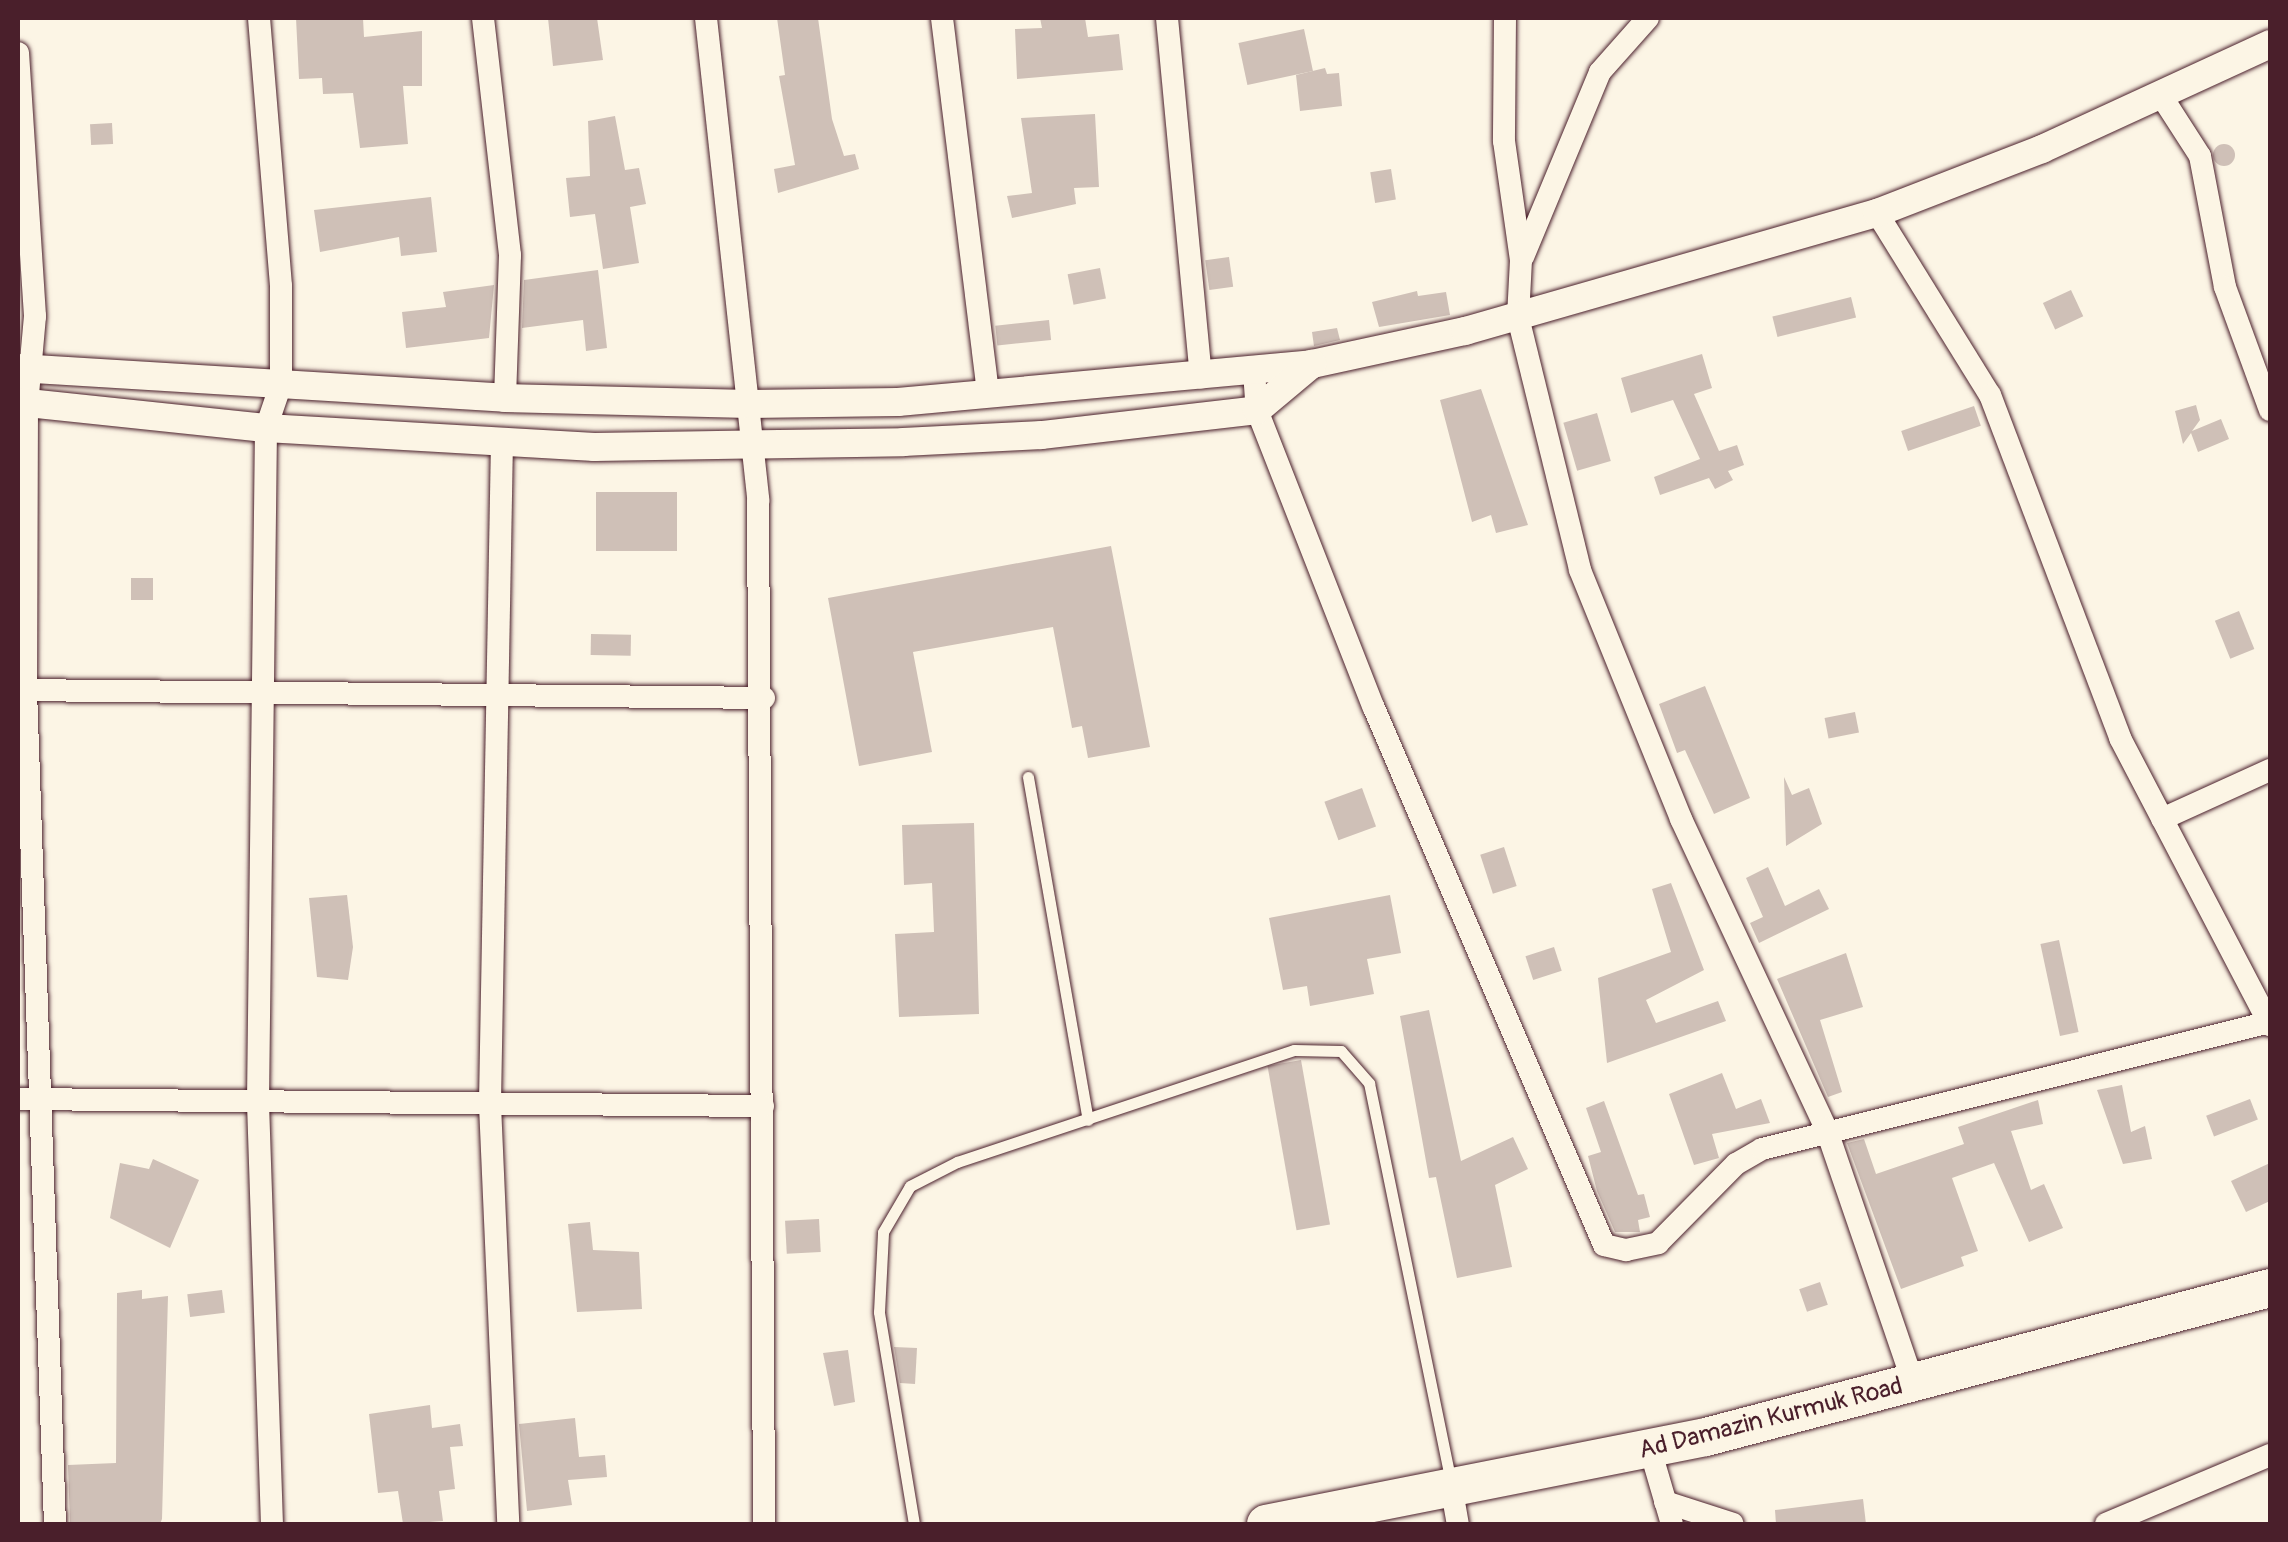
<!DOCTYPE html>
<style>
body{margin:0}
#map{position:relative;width:2288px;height:1542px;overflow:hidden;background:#fcf5e5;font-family:Pangolin,sans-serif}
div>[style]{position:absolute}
.building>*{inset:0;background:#cfc0b7;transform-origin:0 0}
.round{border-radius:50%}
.roads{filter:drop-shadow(0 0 2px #4a1f2b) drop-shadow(0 0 2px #4a1f2b)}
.service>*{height:11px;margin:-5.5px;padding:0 5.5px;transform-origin:5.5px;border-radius:5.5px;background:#fcf5e5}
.minor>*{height:22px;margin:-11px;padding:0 11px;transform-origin:11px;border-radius:11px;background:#fcf5e5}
.tertiary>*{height:28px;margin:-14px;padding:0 14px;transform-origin:14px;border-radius:14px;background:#fcf5e5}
.trunk>*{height:38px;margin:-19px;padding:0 19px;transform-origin:19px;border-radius:19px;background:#fcf5e5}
span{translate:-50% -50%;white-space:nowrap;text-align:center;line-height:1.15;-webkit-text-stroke:8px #fcf5e5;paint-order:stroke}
.street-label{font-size:25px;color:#4a1f2b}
.frame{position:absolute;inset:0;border:20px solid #4a1f2b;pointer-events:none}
</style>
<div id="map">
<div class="building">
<i style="clip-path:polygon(296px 18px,363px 18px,364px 37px,422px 31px,422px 86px,403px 86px,408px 144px,360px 148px,353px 93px,323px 94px,322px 78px,299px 79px)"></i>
<i style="clip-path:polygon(548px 18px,597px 18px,603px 60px,553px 66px)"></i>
<i style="clip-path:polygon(777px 18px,818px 18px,832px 119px,844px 156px,855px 154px,859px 169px,778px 193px,774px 169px,795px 165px,779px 76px,785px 75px)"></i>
<i style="clip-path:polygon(1040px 18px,1085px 18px,1088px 37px,1119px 34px,1123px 70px,1017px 79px,1015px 29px,1042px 28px)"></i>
<i style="left:1304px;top:29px;width:43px;height:67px;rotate:78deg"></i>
<i style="clip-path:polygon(1325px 68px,1327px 74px,1339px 73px,1342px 106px,1300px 111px,1296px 75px)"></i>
<i style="clip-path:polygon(1095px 114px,1099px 187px,1074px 188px,1076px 204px,1012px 218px,1007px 196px,1032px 193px,1021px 118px)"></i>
<i style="clip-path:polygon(615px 116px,625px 170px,639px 168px,646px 204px,630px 207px,639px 263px,603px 269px,595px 214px,570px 217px,566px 178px,590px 176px,588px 121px)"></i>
<i style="left:112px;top:123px;width:21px;height:22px;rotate:87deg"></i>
<i class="round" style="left:2213px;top:144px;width:22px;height:22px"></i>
<i style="left:1391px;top:169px;width:31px;height:21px;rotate:81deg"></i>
<i style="clip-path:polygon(431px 197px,437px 252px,401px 256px,399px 237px,320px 252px,314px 210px)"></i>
<i style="left:1229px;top:257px;width:30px;height:24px;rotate:82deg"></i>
<i style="left:1100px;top:268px;width:31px;height:33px;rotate:79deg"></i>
<i style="clip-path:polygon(598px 270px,607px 348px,586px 351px,583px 320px,522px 328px,524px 280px)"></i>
<i style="clip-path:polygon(494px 285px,489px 338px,406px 348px,402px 312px,446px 307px,443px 292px)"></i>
<i style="left:2071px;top:290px;width:29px;height:31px;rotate:65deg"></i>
<i style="clip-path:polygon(1417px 291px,1418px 296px,1446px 292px,1450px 315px,1379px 327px,1372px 302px)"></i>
<i style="left:1851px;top:297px;width:21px;height:81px;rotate:76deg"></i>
<i style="left:1049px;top:320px;width:20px;height:54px;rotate:84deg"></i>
<i style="clip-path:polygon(1337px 328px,1340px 340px,1314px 346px,1312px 332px)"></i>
<i style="clip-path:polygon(1702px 354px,1712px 388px,1694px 394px,1719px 451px,1737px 445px,1744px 465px,1728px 471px,1733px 480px,1715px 489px,1709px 478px,1660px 495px,1654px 477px,1700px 459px,1673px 400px,1631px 413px,1621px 378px)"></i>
<i style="clip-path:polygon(1481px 389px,1528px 525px,1496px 533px,1491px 515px,1472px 522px,1440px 400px)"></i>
<i style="clip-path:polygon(2196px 405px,2200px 420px,2192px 431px,2221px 419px,2229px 439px,2198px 452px,2191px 433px,2183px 444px,2175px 411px)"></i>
<i style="left:1974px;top:406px;width:21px;height:77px;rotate:71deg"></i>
<i style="left:1597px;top:413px;width:50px;height:35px;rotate:74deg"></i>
<i style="left:596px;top:492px;width:81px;height:59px"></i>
<i style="clip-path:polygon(1111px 546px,1150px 747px,1088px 758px,1082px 726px,1072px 728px,1053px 627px,913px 652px,932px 752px,859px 766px,828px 598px)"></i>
<i style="left:153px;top:578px;width:22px;height:22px;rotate:90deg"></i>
<i style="left:2239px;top:611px;width:41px;height:26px;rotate:68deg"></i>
<i style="left:591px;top:634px;width:40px;height:21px;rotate:1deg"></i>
<i style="clip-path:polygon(1705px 686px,1750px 798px,1714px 814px,1685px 750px,1677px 753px,1659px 704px)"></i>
<i style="left:1855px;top:712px;width:21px;height:31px;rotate:79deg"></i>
<i style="clip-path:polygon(1784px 777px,1792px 795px,1809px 788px,1822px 824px,1786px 846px)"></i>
<i style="left:1362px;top:788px;width:41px;height:40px;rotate:70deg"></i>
<i style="clip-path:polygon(974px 823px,979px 1014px,899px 1017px,895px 934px,934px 932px,932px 883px,904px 885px,902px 825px)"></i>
<i style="left:1504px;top:847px;width:41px;height:25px;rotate:72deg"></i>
<i style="clip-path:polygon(1768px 867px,1785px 906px,1819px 889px,1829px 909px,1759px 943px,1750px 923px,1763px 917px,1746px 878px)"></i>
<i style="clip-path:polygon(1671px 883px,1704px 970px,1646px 1000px,1656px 1023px,1718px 1001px,1726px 1021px,1607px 1063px,1598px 978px,1671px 952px,1652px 889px)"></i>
<i style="clip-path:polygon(347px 895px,353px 947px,348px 980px,317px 977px,309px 898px)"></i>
<i style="clip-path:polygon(1390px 895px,1401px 953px,1367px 959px,1374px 994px,1310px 1006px,1307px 986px,1283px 990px,1269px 918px)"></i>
<i style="left:2059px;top:940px;width:94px;height:19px;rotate:78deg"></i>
<i style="left:1554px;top:947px;width:25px;height:30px;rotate:72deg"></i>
<i style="clip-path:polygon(1846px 953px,1863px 1007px,1820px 1020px,1842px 1092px,1828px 1097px,1777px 979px)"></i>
<i style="clip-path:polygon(1429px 1010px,1461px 1161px,1513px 1137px,1528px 1169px,1495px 1185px,1512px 1267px,1457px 1278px,1436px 1177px,1429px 1178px,1400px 1016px)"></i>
<i style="left:1301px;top:1060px;width:167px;height:34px;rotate:80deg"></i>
<i style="clip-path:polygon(1722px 1073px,1736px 1109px,1761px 1099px,1770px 1123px,1712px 1134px,1719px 1158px,1694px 1165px,1669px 1094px)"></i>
<i style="clip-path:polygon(2122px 1085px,2131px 1132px,2145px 1126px,2152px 1159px,2123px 1164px,2097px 1090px)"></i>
<i style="left:2250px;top:1099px;width:22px;height:47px;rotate:69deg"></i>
<i style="clip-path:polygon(2038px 1100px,2043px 1124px,2011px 1131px,2031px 1190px,2044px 1184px,2063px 1228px,2029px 1242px,1994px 1163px,1952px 1178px,1978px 1251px,1961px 1257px,1964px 1266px,1901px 1289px,1847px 1143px,1864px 1139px,1876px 1174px,1964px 1144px,1958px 1127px)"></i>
<i style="clip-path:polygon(1604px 1101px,1638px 1195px,1644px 1194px,1650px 1217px,1638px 1220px,1640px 1232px,1615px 1232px,1597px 1191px,1588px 1156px,1601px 1152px,1586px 1108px)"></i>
<i style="clip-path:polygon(153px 1159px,199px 1180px,170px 1248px,110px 1218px,120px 1163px,149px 1169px)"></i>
<i style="clip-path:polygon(2270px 1163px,2270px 1201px,2246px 1212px,2231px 1181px)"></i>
<i style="left:819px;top:1219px;width:33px;height:34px;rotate:87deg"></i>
<i style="clip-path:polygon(590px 1222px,593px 1250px,639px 1252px,642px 1309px,577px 1312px,568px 1224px)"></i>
<i style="left:1820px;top:1282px;width:24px;height:22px;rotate:71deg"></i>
<i style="clip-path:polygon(142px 1290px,142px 1299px,168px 1296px,162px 1519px,160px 1524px,70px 1524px,68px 1465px,116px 1463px,117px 1293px)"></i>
<i style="left:222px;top:1290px;width:23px;height:35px;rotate:83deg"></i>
<i style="clip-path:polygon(894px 1347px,917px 1348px,915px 1384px,900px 1383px)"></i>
<i style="clip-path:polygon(848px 1350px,855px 1402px,834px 1406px,823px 1353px)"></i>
<i style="clip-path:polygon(430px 1405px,432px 1428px,460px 1424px,463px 1446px,450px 1447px,455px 1489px,439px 1491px,443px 1521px,403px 1524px,398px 1491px,378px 1493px,369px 1414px)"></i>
<i style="clip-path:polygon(575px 1418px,579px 1457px,605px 1455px,607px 1477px,568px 1480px,572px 1505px,527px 1511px,519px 1424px)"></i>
<i style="clip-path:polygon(1863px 1499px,1866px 1524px,1776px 1524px,1775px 1510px)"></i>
</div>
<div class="roads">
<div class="service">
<i style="left:1028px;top:777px;width:348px;rotate:80.1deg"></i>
<i style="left:914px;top:1524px;width:215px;rotate:-99.4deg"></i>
<i style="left:879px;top:1312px;width:80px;rotate:-87.1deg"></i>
<i style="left:883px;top:1232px;width:53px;rotate:-59.6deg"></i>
<i style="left:910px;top:1186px;width:53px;rotate:-27.1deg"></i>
<i style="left:957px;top:1162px;width:355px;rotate:-18.4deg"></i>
<i style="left:1294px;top:1050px;width:47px;rotate:1.2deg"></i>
<i style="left:1341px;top:1051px;width:43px;rotate:48.8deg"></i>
<i style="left:1369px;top:1083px;width:407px;rotate:78.4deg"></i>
</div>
<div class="minor">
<i style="left:259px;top:18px;width:269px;rotate:85.3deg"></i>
<i style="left:281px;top:286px;width:98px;rotate:90deg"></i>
<i style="left:281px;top:384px;width:46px;rotate:108.8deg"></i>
<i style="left:266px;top:428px;width:675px;rotate:90.68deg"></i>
<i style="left:258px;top:1103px;width:421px;rotate:88.1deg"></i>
<i style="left:483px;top:18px;width:239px;rotate:83.5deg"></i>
<i style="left:510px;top:255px;width:143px;rotate:92deg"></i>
<i style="left:706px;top:18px;width:485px;rotate:83.8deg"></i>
<i style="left:758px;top:500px;width:1024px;rotate:89.66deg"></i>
<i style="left:942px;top:18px;width:379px;rotate:83deg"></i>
<i style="left:1167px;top:18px;width:361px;rotate:84.6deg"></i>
<i style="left:1505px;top:18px;width:123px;rotate:90.5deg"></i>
<i style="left:1504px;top:141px;width:120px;rotate:81.9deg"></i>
<i style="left:1521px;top:260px;width:57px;rotate:93deg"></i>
<i style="left:1518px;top:317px;width:260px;rotate:76.2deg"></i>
<i style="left:1580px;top:570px;width:269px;rotate:67.9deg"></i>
<i style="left:1681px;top:819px;width:341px;rotate:64.9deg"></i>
<i style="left:1826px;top:1128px;width:272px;rotate:71.1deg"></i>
<i style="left:18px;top:53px;width:264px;rotate:86.3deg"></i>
<i style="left:35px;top:316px;width:89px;rotate:95.1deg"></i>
<i style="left:27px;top:405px;width:285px;rotate:90.2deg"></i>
<i style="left:26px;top:690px;width:835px;rotate:88.01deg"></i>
<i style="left:2162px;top:97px;width:70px;rotate:57.2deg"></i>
<i style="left:2200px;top:156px;width:133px;rotate:79.2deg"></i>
<i style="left:2225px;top:287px;width:131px;rotate:69.9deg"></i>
<i style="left:1877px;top:213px;width:214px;rotate:58.2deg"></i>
<i style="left:1990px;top:395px;width:367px;rotate:69.2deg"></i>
<i style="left:2120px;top:738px;width:324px;rotate:62.4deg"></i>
<i style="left:1523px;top:257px;width:200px;rotate:-67.4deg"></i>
<i style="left:1600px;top:72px;width:72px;rotate:-48.4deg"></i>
<i style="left:1254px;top:371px;width:39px;rotate:86deg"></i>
<i style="left:1257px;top:410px;width:320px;rotate:68.6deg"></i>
<i style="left:1374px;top:708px;width:584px;rotate:66.81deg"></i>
<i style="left:1604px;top:1245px;width:23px;rotate:13deg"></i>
<i style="left:1626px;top:1250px;width:33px;rotate:-12deg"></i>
<i style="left:1658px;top:1243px;width:111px;rotate:-45.4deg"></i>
<i style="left:1736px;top:1164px;width:30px;rotate:-30deg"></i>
<i style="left:1762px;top:1149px;width:524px;rotate:-14.04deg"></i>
<i style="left:502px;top:441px;width:664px;rotate:91.04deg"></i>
<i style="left:490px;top:1105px;width:419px;rotate:87.5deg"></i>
<i style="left:18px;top:690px;width:746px;rotate:0.61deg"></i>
<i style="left:2162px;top:819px;width:119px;rotate:-24.4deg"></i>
<i style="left:18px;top:1099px;width:745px;rotate:0.54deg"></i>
<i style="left:1650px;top:1449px;width:78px;rotate:73.7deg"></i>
<i style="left:1452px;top:1491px;width:34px;rotate:80deg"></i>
<i style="left:1665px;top:1502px;width:71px;rotate:17.9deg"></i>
<i style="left:2106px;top:1524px;width:178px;rotate:-22.8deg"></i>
</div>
<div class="tertiary">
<i style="left:18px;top:368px;width:488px;rotate:3.5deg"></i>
<i style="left:505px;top:398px;width:244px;rotate:1.4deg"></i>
<i style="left:749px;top:404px;width:149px;rotate:-0.8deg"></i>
<i style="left:898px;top:402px;width:416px;rotate:-5.2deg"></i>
<i style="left:1312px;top:364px;width:157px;rotate:-12.2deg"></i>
<i style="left:1465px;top:331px;width:429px;rotate:-16deg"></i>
<i style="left:1877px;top:213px;width:177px;rotate:-21.2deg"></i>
<i style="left:2042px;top:149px;width:251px;rotate:-24.7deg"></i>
<i style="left:18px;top:402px;width:249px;rotate:6deg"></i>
<i style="left:266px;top:428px;width:329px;rotate:3.3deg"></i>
<i style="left:594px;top:447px;width:309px;rotate:-0.9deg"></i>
<i style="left:903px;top:442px;width:139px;rotate:-2.9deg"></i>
<i style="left:1042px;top:435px;width:216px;rotate:-6.6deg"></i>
<i style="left:1257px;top:410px;width:72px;rotate:-39.9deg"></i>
</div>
<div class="trunk">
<i style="left:1266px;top:1524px;width:449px;rotate:-11.2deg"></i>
<i style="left:1706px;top:1437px;width:583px;rotate:-14.8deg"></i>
</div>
</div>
<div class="street-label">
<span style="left:1771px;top:1419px;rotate:-14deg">Ad Damazin Kurmuk Road</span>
</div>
<div class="frame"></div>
</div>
